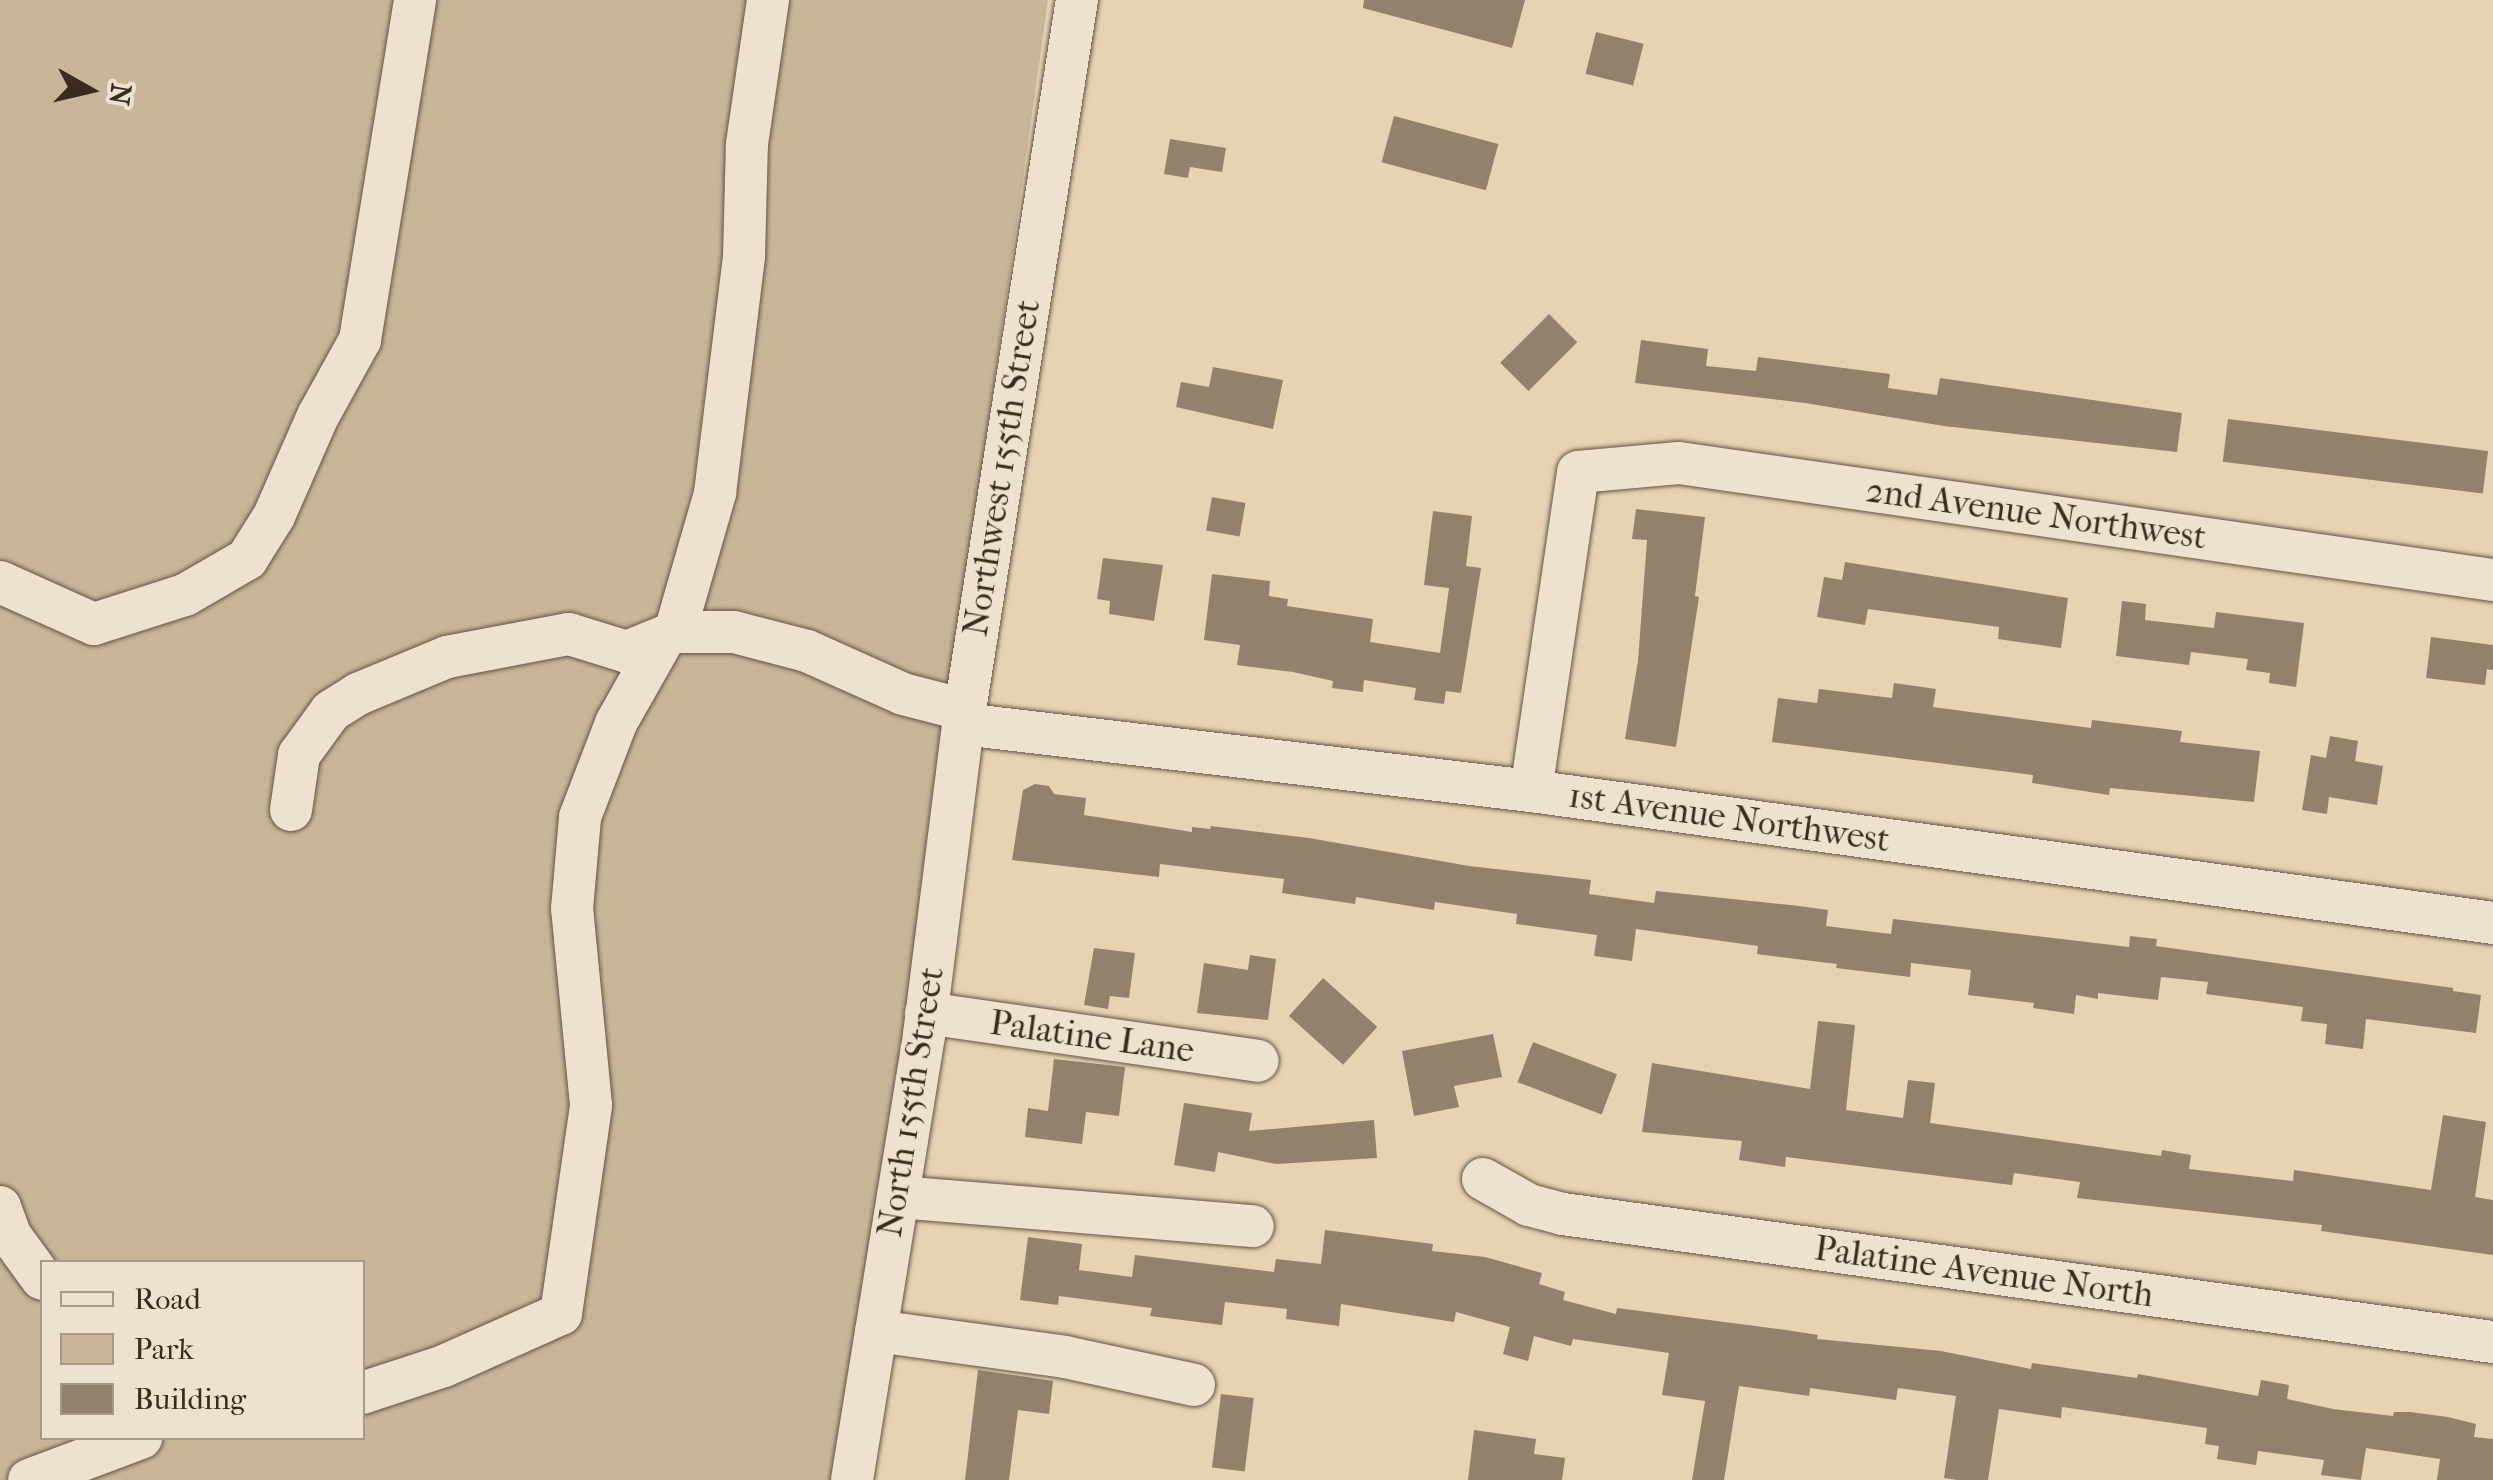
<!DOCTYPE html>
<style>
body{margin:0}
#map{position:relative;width:2493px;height:1480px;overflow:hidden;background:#e5d3b4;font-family:"IM FELL French Canon",serif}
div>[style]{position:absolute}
.green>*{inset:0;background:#c8b69b}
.building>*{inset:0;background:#92826c;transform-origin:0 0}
.roads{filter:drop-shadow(0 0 2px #645544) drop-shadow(0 0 2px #645544)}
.minor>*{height:42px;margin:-21px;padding:0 21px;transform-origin:21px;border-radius:21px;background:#eee2ce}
span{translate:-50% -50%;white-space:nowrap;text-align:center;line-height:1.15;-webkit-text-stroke:9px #eee2ce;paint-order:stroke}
.street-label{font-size:35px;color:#392b1f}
.legend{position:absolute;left:40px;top:1260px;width:325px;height:180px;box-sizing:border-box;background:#eee2ce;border:2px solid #a69988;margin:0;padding:12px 18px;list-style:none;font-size:30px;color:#392b1f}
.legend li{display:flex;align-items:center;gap:20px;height:50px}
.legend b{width:50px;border:2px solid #a69988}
.north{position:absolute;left:40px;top:40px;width:100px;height:100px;-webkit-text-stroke:8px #eee2ce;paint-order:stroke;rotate:98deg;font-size:28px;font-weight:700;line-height:40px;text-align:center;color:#392b1f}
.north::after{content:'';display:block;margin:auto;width:35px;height:45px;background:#392b1f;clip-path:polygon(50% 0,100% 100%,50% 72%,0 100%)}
</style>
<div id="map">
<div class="green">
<i style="clip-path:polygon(evenodd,0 0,1048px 0,841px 1480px,0 1480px,0 0,42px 1262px,362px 1262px,362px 1438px,42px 1438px,42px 1262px)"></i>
</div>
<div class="building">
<i style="clip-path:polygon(1364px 0,1525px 0,1512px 48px,1363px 8px)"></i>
<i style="left:1596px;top:32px;width:49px;height:43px;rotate:14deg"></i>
<i style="left:1394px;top:116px;width:108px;height:48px;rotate:15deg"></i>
<i style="clip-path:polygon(1170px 139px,1226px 148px,1222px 172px,1190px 167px,1188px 178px,1164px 174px)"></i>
<i style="left:1549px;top:314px;width:40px;height:69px;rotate:45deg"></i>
<i style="clip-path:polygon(1641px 340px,1708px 349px,1706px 366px,1756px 371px,1758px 357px,1890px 374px,1888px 388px,1937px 395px,1940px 378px,2182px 413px,2177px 452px,1944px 426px,1805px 403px,1635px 383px)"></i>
<i style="clip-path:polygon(1213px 367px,1283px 380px,1273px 429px,1176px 407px,1181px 382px,1209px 387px)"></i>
<i style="left:2228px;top:419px;width:262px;height:43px;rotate:7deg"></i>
<i style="left:1212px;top:497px;width:34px;height:34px;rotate:10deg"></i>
<i style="clip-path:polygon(1636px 509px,1705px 517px,1695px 596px,1699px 597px,1676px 747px,1625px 739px,1638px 661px,1647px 540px,1632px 539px)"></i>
<i style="clip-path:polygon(1433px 511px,1472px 516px,1466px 566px,1481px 568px,1461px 693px,1446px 691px,1444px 704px,1414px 700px,1416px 688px,1364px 680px,1363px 692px,1332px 688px,1333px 681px,1293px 672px,1237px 665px,1240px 645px,1204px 640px,1212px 574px,1270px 581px,1269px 596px,1288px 599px,1287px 606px,1373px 619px,1370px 642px,1440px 653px,1449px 588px,1424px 585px)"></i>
<i style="clip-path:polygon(1103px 558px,1163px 565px,1154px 621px,1109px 614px,1110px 601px,1097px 599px)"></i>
<i style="clip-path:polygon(1845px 562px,2068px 598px,2061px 648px,1998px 639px,1999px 627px,1868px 609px,1865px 625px,1817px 617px,1824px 577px,1842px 580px)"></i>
<i style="clip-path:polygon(2122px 601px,2146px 604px,2145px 620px,2214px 628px,2216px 612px,2304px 623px,2296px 687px,2269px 683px,2270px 673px,2246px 670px,2248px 659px,2191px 652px,2189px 665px,2116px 656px)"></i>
<i style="clip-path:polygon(2431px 637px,2493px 645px,2493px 670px,2487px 669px,2485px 685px,2426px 678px)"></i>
<i style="clip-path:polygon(1894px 683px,1936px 689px,1933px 707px,2091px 728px,2092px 720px,2182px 731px,2180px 742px,2260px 751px,2254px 802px,2110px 788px,2109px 795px,2032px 783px,2033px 775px,1772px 742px,1778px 698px,1817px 703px,1819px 689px,1892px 698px)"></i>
<i style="clip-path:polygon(2330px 736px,2358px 741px,2355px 761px,2383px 766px,2377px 805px,2329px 797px,2327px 814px,2302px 810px,2311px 755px,2326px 758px)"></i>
<i style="clip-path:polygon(1035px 784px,1049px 786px,1054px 794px,1086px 798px,1084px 815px,1192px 832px,1192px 827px,1210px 829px,1211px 826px,1309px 838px,1469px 866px,1591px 880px,1589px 894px,1654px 903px,1656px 891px,1799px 906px,1828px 910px,1826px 926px,1891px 934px,1893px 919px,2129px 947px,2130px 936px,2157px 939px,2156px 946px,2453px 988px,2453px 991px,2481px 995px,2476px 1033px,2366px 1019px,2363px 1049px,2325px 1044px,2327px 1024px,2301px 1021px,2303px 1007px,2206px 994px,2208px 982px,2161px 977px,2158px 1000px,2098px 993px,2098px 999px,2076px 995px,2074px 1014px,2033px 1008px,2034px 1003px,1968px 995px,1971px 970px,1911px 963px,1910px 977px,1836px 968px,1837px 964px,1757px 954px,1758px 946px,1636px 929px,1632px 961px,1594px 956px,1597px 935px,1516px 924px,1517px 914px,1435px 902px,1434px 910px,1356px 897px,1355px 904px,1282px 893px,1284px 879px,1160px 864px,1159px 877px,1012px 860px,1023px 790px)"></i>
<i style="clip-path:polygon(1094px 948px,1135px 953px,1129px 998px,1110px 996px,1108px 1009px,1084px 1005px)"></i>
<i style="clip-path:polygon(1250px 955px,1276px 959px,1268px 1020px,1197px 1013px,1204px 963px,1248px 970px)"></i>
<i style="left:1323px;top:978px;width:73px;height:51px;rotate:42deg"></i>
<i style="clip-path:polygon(1818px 1021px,1855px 1025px,1846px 1110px,1903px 1118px,1908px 1080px,1935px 1083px,1930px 1123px,2161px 1156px,2162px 1150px,2191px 1155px,2189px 1169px,2293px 1181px,2294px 1170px,2431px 1190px,2443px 1115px,2486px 1122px,2475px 1197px,2493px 1200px,2493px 1255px,2321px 1231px,2322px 1225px,2077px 1198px,2080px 1182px,2014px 1173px,2012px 1185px,1786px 1157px,1785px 1167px,1739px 1160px,1742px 1141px,1642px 1132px,1652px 1063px,1810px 1089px)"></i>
<i style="clip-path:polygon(1493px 1034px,1502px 1077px,1454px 1086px,1459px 1107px,1414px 1116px,1402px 1051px)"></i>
<i style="left:1533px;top:1042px;width:90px;height:43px;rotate:21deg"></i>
<i style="clip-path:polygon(1054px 1059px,1125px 1067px,1119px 1116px,1086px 1112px,1082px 1144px,1025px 1137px,1028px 1108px,1048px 1111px)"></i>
<i style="clip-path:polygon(1184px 1103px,1252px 1113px,1249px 1131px,1374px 1120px,1377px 1158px,1276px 1164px,1218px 1152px,1215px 1172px,1174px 1165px)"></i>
<i style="clip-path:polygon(1325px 1230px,1433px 1244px,1432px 1251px,1485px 1257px,1542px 1273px,1539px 1284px,1565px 1292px,1563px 1300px,1616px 1314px,1617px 1308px,1786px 1330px,1818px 1335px,1817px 1339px,1941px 1351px,2031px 1369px,2032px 1363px,2137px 1378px,2138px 1374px,2258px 1396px,2261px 1380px,2289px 1385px,2287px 1399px,2333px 1409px,2393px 1416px,2394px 1412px,2410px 1412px,2448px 1417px,2476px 1424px,2474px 1437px,2493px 1439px,2493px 1480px,2437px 1480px,2440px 1459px,2366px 1448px,2361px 1480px,2321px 1475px,2324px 1460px,2258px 1451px,2256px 1465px,2217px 1459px,2219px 1446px,2205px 1444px,2207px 1428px,2062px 1407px,2061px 1418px,1999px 1409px,1988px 1480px,1957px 1480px,1944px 1478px,1956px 1396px,1898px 1388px,1896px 1400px,1810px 1388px,1809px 1396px,1739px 1386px,1724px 1480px,1692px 1480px,1705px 1401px,1662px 1395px,1669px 1353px,1573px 1339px,1571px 1346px,1534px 1336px,1528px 1361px,1503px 1354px,1510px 1327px,1456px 1312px,1454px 1322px,1341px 1304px,1339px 1326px,1286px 1319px,1287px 1309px,1225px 1302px,1222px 1325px,1150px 1316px,1152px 1308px,1059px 1296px,1058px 1305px,1020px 1300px,1028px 1237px,1082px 1244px,1079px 1270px,1132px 1277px,1135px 1255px,1274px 1272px,1276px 1259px,1321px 1264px)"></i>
<i style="clip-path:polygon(978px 1370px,1053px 1381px,1049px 1414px,1018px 1410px,1009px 1480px,965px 1480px)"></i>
<i style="left:1221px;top:1394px;width:33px;height:74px;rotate:7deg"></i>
<i style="clip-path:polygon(1474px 1430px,1536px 1439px,1534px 1454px,1565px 1458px,1562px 1480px,1468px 1480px)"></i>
</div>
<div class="roads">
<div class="minor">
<i style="left:0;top:582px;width:103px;rotate:24.1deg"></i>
<i style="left:94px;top:624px;width:96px;rotate:-17.7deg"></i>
<i style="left:185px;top:595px;width:72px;rotate:-30.1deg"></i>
<i style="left:247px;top:559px;width:51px;rotate:-57.9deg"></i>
<i style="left:274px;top:516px;width:109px;rotate:-66.3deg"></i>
<i style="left:318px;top:416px;width:87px;rotate:-61.1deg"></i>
<i style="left:360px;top:340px;width:344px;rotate:-80.8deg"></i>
<i style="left:675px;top:632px;width:145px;rotate:-73.9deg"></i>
<i style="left:715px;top:493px;width:239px;rotate:-83deg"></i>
<i style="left:744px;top:256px;width:112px;rotate:-88.5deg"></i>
<i style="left:747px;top:144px;width:146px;rotate:-81.7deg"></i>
<i style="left:963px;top:724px;width:572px;rotate:6.73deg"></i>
<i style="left:1531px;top:791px;width:971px;rotate:7.81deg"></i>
<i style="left:1531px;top:791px;width:322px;rotate:-81.6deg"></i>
<i style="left:1578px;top:472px;width:101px;rotate:-5.1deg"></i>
<i style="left:1679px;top:463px;width:822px;rotate:8.18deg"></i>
<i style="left:291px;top:810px;width:56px;rotate:-81.7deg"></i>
<i style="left:299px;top:755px;width:54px;rotate:-54deg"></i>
<i style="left:331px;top:711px;width:32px;rotate:-32deg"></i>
<i style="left:358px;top:694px;width:96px;rotate:-22.6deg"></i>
<i style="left:447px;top:657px;width:124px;rotate:-10.7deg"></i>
<i style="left:569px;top:634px;width:61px;rotate:17.2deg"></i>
<i style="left:627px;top:652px;width:52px;rotate:-22.6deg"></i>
<i style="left:675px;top:632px;width:59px"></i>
<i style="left:734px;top:632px;width:75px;rotate:14.6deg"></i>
<i style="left:807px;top:651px;width:105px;rotate:24.1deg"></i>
<i style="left:903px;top:694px;width:64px;rotate:14.5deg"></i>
<i style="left:926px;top:1013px;width:335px;rotate:8.2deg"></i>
<i style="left:1483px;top:1179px;width:53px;rotate:29.5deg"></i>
<i style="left:1529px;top:1205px;width:35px;rotate:15deg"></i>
<i style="left:1563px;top:1214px;width:939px;rotate:7.84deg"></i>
<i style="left:898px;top:1197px;width:356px;rotate:4.7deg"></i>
<i style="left:0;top:1207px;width:30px;rotate:70deg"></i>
<i style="left:10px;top:1235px;width:54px;rotate:54deg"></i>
<i style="left:876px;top:1331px;width:191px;rotate:7.8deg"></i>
<i style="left:1065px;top:1357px;width:132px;rotate:12.2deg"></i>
<i style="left:362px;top:1393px;width:86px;rotate:-18.2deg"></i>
<i style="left:444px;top:1366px;width:128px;rotate:-24deg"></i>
<i style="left:561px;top:1314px;width:211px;rotate:-81.8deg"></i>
<i style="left:591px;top:1105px;width:197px;rotate:-95.5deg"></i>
<i style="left:572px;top:909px;width:92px;rotate:-85deg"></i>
<i style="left:580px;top:817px;width:101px;rotate:-69deg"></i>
<i style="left:616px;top:723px;width:98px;rotate:-60.5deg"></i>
<i style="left:29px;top:1480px;width:120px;rotate:-20.6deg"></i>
<i style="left:852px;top:1480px;width:452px;rotate:-80.8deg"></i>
<i style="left:924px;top:1034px;width:327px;rotate:-82.8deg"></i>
<i style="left:965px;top:710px;width:719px;rotate:-81.04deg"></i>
</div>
</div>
<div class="street-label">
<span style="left:1002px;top:468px;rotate:-81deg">Northwest 155th Street</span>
<span style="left:2036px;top:514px;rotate:8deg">2nd Avenue Northwest</span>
<span style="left:1729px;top:818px;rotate:8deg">1st Avenue Northwest</span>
<span style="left:1092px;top:1037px;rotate:8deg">Palatine Lane</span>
<span style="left:911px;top:1102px;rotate:-81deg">North 155th Street</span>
<span style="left:1984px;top:1272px;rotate:8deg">Palatine Avenue North</span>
</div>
<ul class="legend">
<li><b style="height:12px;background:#eee2ce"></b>Road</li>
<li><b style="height:28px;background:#c8b69b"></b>Park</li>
<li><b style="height:28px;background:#92826c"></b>Building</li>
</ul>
<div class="north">N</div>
</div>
